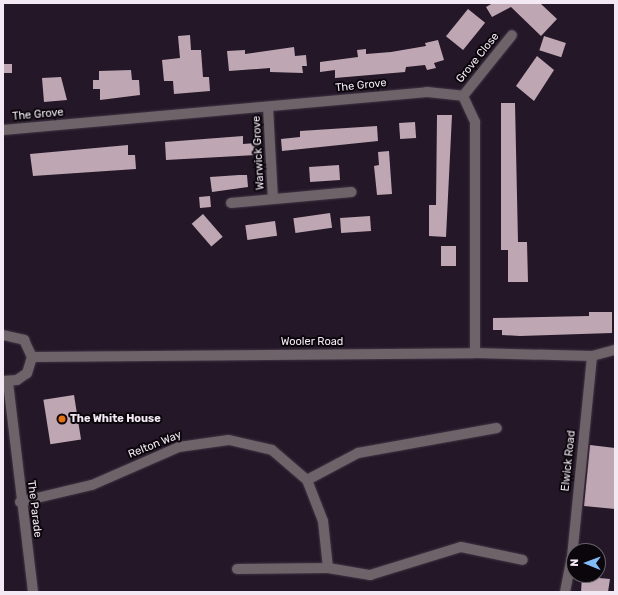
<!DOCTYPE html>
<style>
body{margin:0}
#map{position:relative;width:618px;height:595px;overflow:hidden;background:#241828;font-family:Rubik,sans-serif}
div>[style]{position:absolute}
.building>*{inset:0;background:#bfa6b3;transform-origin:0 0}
.roads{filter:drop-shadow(0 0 1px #413545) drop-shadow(0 0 1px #413545)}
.minor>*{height:10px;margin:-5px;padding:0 5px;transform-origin:5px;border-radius:5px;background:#6d6369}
.tertiary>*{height:10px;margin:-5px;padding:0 5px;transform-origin:5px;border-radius:5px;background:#6d6369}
.dots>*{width:11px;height:11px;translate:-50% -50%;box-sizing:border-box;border:2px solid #0b060c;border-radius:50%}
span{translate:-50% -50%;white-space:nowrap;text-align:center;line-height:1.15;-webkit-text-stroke:4px #0b060c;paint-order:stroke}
.street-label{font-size:11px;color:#f2e9f4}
.poi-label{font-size:11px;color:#f2e9f4;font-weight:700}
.left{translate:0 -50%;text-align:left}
.frame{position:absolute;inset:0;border:4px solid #f2e9f4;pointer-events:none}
.north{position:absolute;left:566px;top:543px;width:40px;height:40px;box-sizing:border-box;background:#0b060c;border:1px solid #676169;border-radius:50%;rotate:271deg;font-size:11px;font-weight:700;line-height:16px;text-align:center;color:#f2e9f4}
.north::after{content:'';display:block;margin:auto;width:14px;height:18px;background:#81bcfa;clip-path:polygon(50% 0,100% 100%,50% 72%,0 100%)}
</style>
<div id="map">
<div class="building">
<i style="clip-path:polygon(493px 3px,540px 3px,557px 19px,541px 36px,511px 7px,492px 17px,486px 7px)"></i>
<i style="left:468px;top:9px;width:22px;height:35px;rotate:39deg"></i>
<i style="clip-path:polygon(190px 35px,191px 50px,201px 50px,203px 77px,209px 77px,210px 91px,174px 94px,173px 81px,164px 81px,162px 60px,180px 58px,178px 36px)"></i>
<i style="left:544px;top:36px;width:23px;height:15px;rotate:18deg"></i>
<i style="clip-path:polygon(438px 40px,444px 60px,434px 63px,436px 68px,427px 70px,425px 65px,406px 67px,405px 72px,335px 78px,335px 70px,320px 72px,320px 62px,358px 57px,357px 50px,366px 49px,366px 54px,391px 52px,426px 46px,425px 43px)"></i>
<i style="clip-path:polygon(294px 47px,295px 56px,306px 55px,307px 66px,302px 66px,303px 73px,270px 72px,270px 68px,229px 71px,227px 51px,245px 50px,245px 54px)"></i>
<i style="clip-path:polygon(537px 56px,554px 70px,534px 101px,516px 86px)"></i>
<i style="left:3px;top:64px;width:9px;height:9px"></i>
<i style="clip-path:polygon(131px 70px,132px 80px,139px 80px,140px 95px,100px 100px,100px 89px,93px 89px,93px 80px,99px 80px,99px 71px)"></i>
<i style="clip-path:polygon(61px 77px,67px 100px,44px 102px,42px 78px)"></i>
<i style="clip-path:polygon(501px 103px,515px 103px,518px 242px,527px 242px,528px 282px,508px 282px,508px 250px,501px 250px)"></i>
<i style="clip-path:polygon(437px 115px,452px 115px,446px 237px,429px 236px,429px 205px,436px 205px)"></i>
<i style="left:415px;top:122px;width:16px;height:16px;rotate:86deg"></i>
<i style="clip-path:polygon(377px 126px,378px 141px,282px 151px,281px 139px,300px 137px,300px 131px)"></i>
<i style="clip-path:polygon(243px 136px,243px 144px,257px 143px,257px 155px,166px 160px,165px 142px)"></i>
<i style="clip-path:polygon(128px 145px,128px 155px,135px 155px,136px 169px,33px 176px,30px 154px)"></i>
<i style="clip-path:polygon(389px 151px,392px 194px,377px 195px,374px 166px,379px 165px,378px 152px)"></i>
<i style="left:339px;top:165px;width:15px;height:30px;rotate:86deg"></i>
<i style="clip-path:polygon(239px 175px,247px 175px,248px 187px,212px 192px,210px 177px)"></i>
<i style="left:210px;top:196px;width:11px;height:11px;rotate:85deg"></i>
<i style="left:330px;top:213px;width:15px;height:37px;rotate:82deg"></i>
<i style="left:203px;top:214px;width:30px;height:15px;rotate:49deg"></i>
<i style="left:370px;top:216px;width:15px;height:30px;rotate:86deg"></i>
<i style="left:275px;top:221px;width:15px;height:30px;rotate:82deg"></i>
<i style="left:441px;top:246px;width:15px;height:20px"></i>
<i style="clip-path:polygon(589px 312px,612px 312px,612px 333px,520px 336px,502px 335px,502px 330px,493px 330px,493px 318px,589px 316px)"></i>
<i style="left:74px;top:395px;width:45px;height:31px;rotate:81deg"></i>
<i style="clip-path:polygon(590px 445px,615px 448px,615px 509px,584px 506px)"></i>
<i style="clip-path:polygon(582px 575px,600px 575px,599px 578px,610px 579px,608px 592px,581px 592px)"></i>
</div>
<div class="roads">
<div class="minor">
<i style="left:463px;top:96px;width:78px;rotate:-51.2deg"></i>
<i style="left:268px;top:107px;width:92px;rotate:86.9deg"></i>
<i style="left:3px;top:130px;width:426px;rotate:-5.1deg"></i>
<i style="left:427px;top:92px;width:36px;rotate:6deg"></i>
<i style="left:463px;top:96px;width:29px;rotate:65deg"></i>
<i style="left:475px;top:122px;width:231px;rotate:90deg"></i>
<i style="left:231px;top:203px;width:121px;rotate:-5.2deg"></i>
<i style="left:8px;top:382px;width:211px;rotate:83.2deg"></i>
<i style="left:307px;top:480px;width:58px;rotate:-27.9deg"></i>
<i style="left:358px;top:453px;width:141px;rotate:-10.2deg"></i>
<i style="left:20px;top:502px;width:74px;rotate:-13.3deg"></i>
<i style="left:92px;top:485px;width:95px;rotate:-23.6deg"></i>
<i style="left:179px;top:447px;width:50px;rotate:-8deg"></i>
<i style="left:229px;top:440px;width:44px;rotate:13.1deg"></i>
<i style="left:272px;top:450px;width:46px;rotate:40.6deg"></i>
<i style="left:307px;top:480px;width:44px;rotate:68.7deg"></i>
<i style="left:323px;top:521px;width:47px;rotate:83.9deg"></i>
<i style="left:328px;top:568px;width:43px;rotate:9.5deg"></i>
<i style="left:370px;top:575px;width:95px;rotate:-17.1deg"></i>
<i style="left:461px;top:547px;width:63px;rotate:11.8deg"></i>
<i style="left:237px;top:569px;width:91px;rotate:-0.6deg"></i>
</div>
<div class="tertiary">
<i style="left:3px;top:335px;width:22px;rotate:13deg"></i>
<i style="left:24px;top:340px;width:19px;rotate:65deg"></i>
<i style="left:32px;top:357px;width:17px;rotate:107deg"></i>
<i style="left:27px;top:373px;width:12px;rotate:145deg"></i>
<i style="left:17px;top:380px;width:14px;rotate:176deg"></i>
<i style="left:32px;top:357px;width:443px;rotate:-0.5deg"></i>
<i style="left:475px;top:353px;width:117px;rotate:1.5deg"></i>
<i style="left:592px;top:356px;width:24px;rotate:-15deg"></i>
<i style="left:565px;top:592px;width:36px;rotate:-79deg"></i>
<i style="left:572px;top:557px;width:202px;rotate:-84.3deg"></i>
</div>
</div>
<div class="dots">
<i style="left:62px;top:419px;background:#e8710a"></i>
</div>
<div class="street-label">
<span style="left:478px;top:58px;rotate:-51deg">Grove Close</span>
<span style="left:361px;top:86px;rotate:-6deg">The Grove</span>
<span style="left:38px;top:115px;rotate:-5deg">The Grove</span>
<span style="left:259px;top:153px;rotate:-93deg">Warwick Grove</span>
<span style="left:312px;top:342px">Wooler Road</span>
<span style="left:155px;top:445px;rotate:-22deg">Relton Way</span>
<span style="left:569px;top:461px;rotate:-84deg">Elwick Road</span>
<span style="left:34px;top:509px;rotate:83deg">The Parade</span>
</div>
<div class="poi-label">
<span class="left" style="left:70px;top:419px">The White House</span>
</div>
<div class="frame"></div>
<div class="north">N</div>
</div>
